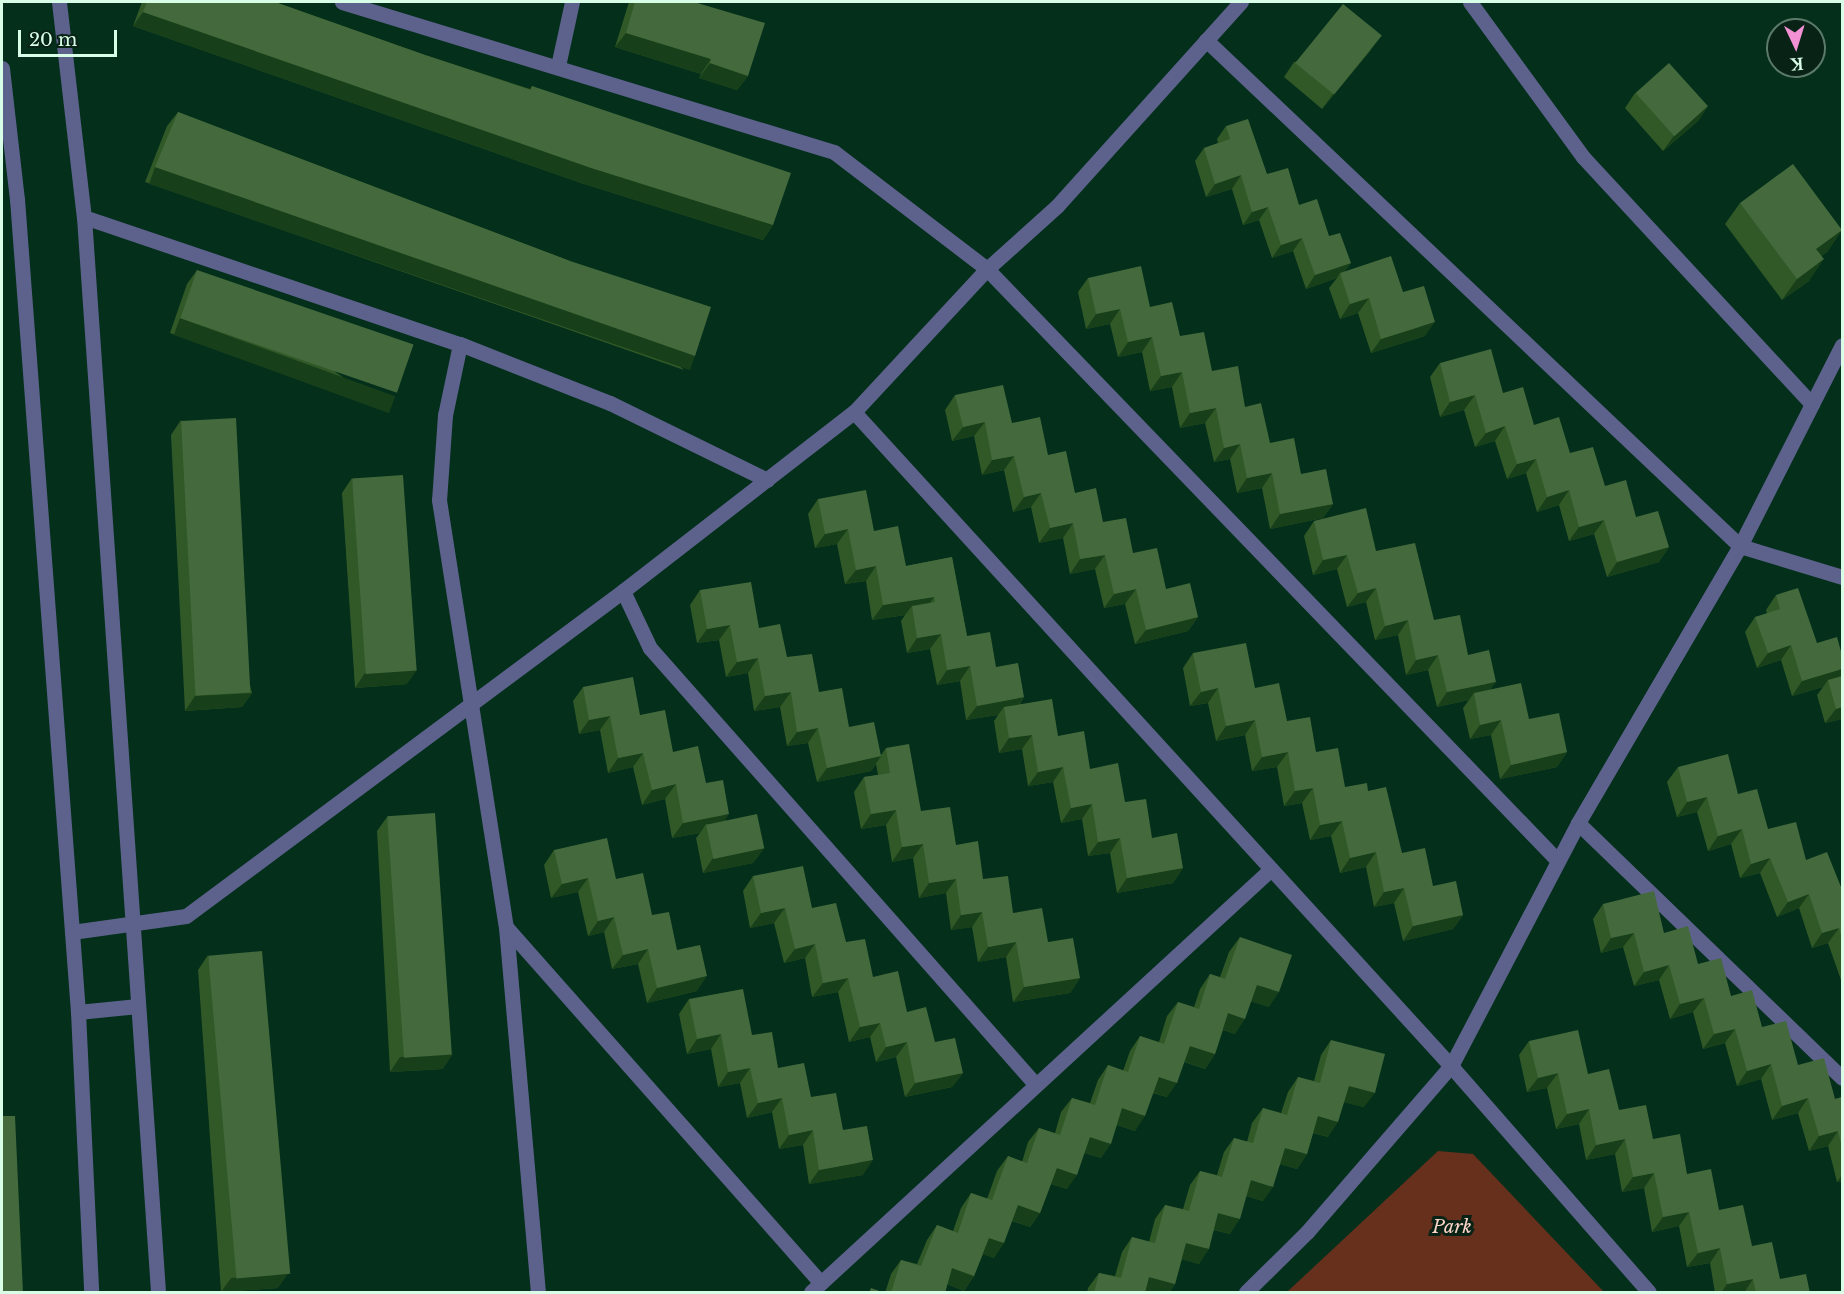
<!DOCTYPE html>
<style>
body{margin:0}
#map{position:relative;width:1844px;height:1294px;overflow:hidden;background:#032f1b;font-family:"Libre Baskerville",serif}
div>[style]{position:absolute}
.green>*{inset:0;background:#67301d}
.minor>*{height:15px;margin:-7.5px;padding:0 7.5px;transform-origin:7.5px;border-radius:7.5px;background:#5d628c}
.wall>*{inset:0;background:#315827}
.shaded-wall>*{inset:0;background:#17401a;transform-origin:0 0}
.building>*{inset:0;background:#43693c;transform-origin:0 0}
span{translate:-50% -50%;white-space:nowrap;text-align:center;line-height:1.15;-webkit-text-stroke:6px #092216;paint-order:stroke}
.park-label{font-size:18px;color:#fed6c9;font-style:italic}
.frame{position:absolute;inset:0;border:3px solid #d8fee7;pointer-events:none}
.north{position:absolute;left:1766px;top:18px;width:60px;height:60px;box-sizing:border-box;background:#092216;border:2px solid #5c7a6a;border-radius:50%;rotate:176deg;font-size:16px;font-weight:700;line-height:24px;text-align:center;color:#d8fee7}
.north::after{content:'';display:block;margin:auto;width:21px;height:27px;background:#f391d5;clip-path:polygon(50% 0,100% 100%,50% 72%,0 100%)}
.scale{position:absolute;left:18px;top:30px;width:99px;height:27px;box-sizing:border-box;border:3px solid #d8fee7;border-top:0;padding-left:8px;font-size:18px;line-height:21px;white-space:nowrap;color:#d8fee7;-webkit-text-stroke:4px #092216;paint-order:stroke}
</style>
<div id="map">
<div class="green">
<i style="clip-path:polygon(1438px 1151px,1473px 1154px,1604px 1292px,1287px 1292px)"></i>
</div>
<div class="minor">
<i style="left:59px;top:2px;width:216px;rotate:83.4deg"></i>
<i style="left:84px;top:217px;width:1078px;rotate:86.06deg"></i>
<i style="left:342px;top:2px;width:514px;rotate:16.96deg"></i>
<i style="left:834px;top:152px;width:193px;rotate:37.4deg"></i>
<i style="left:987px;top:269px;width:822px;rotate:46.03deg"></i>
<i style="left:1470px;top:2px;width:192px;rotate:53.9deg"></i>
<i style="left:1583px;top:157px;width:337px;rotate:47.2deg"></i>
<i style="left:1206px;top:40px;width:736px;rotate:43.46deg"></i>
<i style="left:1740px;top:546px;width:107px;rotate:16.9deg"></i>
<i style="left:558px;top:66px;width:66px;rotate:-77.7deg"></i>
<i style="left:2px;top:68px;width:132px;rotate:83.5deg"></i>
<i style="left:17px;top:199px;width:815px;rotate:85.71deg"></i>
<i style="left:78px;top:1012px;width:280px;rotate:87.3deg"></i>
<i style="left:84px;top:217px;width:397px;rotate:18.7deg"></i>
<i style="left:460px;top:344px;width:161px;rotate:21.5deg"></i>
<i style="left:610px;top:403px;width:175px;rotate:26.1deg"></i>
<i style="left:460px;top:344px;width:73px;rotate:101.9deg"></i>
<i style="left:445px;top:415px;width:85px;rotate:94deg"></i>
<i style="left:439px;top:500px;width:432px;rotate:81.1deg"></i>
<i style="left:506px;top:927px;width:366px;rotate:85deg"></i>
<i style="left:854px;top:412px;width:886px;rotate:47.61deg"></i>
<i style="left:1451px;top:1066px;width:300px;rotate:48.8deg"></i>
<i style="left:623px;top:591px;width:63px;rotate:64.7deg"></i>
<i style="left:650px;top:648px;width:583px;rotate:48.55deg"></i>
<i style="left:1578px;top:823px;width:367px;rotate:44deg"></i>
<i style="left:506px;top:927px;width:475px;rotate:48.5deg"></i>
<i style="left:72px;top:932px;width:115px;rotate:-8deg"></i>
<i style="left:186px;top:916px;width:545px;rotate:-36.64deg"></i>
<i style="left:623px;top:591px;width:292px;rotate:-37.8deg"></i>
<i style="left:854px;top:412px;width:195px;rotate:-47.1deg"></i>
<i style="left:987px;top:269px;width:94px;rotate:-42deg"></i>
<i style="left:1057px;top:206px;width:275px;rotate:-48deg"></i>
<i style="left:78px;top:1012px;width:60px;rotate:-5.7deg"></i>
<i style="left:811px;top:1292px;width:625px;rotate:-42.6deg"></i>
<i style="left:1246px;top:1292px;width:86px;rotate:-44.5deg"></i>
<i style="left:1307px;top:1232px;width:220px;rotate:-49.1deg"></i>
<i style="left:1451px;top:1066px;width:274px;rotate:-62.4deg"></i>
<i style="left:1578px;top:823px;width:321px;rotate:-59.7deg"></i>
<i style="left:1740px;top:546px;width:225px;rotate:-63.1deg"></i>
</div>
<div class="wall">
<i style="clip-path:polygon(142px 2px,275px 2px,425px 55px,530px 89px,532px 86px,773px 225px,763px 240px,581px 183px,133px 26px)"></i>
<i style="clip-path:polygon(629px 2px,694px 2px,748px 76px,737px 90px,699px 78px,701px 74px,615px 47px)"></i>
<i style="clip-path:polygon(1371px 50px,1322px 109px,1284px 77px,1294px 62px)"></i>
<i style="clip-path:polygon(1635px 93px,1708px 106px,1698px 121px,1663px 151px,1625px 108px)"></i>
<i style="clip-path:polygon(178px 112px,570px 261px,684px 370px,145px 182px,167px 126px)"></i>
<i style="clip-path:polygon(1226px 126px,1267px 174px,1299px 205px,1329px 236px,1351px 263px,1344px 272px,1403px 292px,1425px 336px,1371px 353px,1358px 313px,1340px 319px,1329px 288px,1337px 278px,1306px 289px,1293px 251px,1272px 258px,1259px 220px,1243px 225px,1232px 189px,1206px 197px,1195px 161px,1204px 148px,1218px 143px,1217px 139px)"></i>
<i style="clip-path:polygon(1740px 203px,1842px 230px,1827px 252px,1821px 256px,1809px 281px,1782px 300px,1725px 224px)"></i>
<i style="clip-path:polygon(197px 270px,386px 409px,170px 333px,187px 284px)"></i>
<i style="clip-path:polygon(1088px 278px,1150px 307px,1180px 336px,1245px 407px,1270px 443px,1301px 474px,1333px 504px,1323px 518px,1270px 529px,1262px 488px,1237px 493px,1230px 459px,1214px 462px,1205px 423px,1180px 428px,1172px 387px,1150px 391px,1142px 352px,1118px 357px,1110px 324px,1086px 329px,1078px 292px)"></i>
<i style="clip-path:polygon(1440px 363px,1503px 393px,1534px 425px,1570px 453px,1636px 517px,1669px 547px,1659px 562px,1607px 577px,1594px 534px,1569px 541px,1559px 505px,1537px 512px,1526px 473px,1507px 479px,1495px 441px,1475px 447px,1464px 410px,1440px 417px,1430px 377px)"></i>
<i style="clip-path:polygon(955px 395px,1012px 423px,1048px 455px,1075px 493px,1166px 589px,1198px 617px,1188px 631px,1135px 644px,1125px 604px,1104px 608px,1095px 569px,1070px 574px,1063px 538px,1039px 543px,1031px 507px,1013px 512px,1004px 470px,982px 475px,974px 436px,952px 441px,945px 410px)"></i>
<i style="clip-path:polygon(181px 420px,252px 693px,242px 707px,185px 711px,171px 435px)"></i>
<i style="clip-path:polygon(352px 478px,407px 684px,355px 688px,342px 493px)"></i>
<i style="clip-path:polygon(818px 499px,874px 531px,906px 566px,952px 557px,967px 636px,1024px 697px,1020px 704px,1058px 736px,1090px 769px,1125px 802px,1152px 838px,1183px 868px,1173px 883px,1117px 893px,1110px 853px,1088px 856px,1082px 819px,1061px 823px,1053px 782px,1028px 786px,1022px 749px,999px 753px,994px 721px,998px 715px,966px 720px,960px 681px,937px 685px,930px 649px,907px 653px,901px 621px,905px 615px,872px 620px,866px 581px,845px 584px,837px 544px,815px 548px,808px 514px)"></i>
<i style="clip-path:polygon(1314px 521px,1376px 551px,1434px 620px,1468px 655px,1490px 690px,1529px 719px,1567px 752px,1557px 767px,1500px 779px,1491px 735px,1470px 739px,1463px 708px,1469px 700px,1437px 707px,1428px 670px,1406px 675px,1398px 635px,1375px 640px,1366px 602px,1347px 607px,1337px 569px,1313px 575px,1304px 536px)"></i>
<i style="clip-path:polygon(700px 590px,759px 628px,787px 657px,849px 727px,881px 755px,886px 748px,921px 811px,956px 845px,983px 879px,1013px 913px,1048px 942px,1080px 978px,1070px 993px,1013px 1002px,1006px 957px,978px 962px,972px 927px,951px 930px,946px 893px,919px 898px,913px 858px,892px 862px,886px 825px,861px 829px,854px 792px,864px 777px,878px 775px,876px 764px,871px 771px,817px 782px,808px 743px,787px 746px,780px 707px,754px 711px,748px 673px,726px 677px,719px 640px,697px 643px,690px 605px)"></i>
<i style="clip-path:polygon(1776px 595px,1842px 674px,1840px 676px,1842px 719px,1825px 723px,1817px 695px,1823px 687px,1792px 696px,1781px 660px,1757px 668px,1745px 632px,1755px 617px,1767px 614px,1766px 610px)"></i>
<i style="clip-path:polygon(1193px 653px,1255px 688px,1316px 752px,1345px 787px,1368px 791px,1402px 853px,1433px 886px,1463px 915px,1453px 929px,1403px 941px,1394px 903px,1374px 907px,1366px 867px,1340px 873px,1331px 836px,1310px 840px,1302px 803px,1284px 806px,1277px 767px,1252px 771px,1245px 735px,1216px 741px,1208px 703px,1190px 706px,1183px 668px)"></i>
<i style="clip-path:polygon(583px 687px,640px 715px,673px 752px,706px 783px,725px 820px,764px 848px,753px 863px,703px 873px,696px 838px,700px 833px,672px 838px,665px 799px,642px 805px,633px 767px,608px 773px,600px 730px,579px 734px,573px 701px)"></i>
<i style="clip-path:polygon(1678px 767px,1738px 794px,1768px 829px,1806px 860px,1841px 887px,1842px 887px,1842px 980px,1841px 980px,1828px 943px,1812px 948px,1799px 908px,1777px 917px,1760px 873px,1740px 878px,1731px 844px,1708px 851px,1697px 812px,1677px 817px,1667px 782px)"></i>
<i style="clip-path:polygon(387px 817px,443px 1069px,390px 1072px,377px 831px)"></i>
<i style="clip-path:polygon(554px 850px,616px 879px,652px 915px,677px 950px,697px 991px,647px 1003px,638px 964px,612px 969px,604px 932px,588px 936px,578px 892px,551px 898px,544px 865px)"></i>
<i style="clip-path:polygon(753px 876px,812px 908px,846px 942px,873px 977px,907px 1012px,963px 1073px,952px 1087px,905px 1097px,896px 1057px,876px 1062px,870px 1037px,849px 1042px,838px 992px,812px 997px,805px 958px,784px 963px,774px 923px,750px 928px,743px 891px)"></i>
<i style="clip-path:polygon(1603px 904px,1664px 933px,1731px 996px,1798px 1065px,1835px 1099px,1842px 1097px,1842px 1181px,1837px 1182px,1828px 1146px,1809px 1151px,1798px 1113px,1772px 1120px,1761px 1079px,1737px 1086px,1725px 1043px,1703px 1049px,1693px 1012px,1670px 1019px,1659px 980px,1634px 986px,1623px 947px,1601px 953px,1593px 919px)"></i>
<i style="clip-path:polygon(1240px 937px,1269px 1007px,1251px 1001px,1235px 1034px,1223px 1030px,1215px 1054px,1205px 1069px,1184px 1062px,1167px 1097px,1153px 1093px,1135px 1131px,1117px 1125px,1101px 1158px,1084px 1153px,1067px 1189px,1051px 1184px,1040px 1213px,1030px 1227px,1012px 1221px,994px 1258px,983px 1254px,974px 1276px,964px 1291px,947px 1284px,945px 1293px,885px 1293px,891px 1274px,901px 1260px,917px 1264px,927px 1240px,937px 1225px,953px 1231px,961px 1208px,971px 1193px,987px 1199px,997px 1171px,1008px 1156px,1022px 1162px,1028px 1142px,1039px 1128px,1055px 1133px,1061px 1112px,1072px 1098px,1090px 1103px,1098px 1080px,1108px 1065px,1123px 1071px,1130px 1051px,1140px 1036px,1159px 1042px,1167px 1016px,1178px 1002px,1194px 1007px,1200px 989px,1210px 974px,1220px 977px,1229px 952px)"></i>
<i style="clip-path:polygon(208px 955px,278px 1288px,221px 1292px,198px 970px)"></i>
<i style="clip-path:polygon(689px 999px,752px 1035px,778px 1068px,811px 1097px,843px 1130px,863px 1175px,809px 1184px,803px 1145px,779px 1149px,772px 1112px,747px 1118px,740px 1083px,718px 1087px,711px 1049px,687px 1054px,679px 1014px)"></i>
<i style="clip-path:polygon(1331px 1040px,1364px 1107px,1344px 1102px,1328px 1137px,1313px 1133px,1307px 1154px,1297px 1169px,1280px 1164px,1263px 1201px,1246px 1196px,1230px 1234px,1214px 1230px,1199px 1264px,1182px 1259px,1175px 1284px,1169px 1293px,1087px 1293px,1088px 1288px,1099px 1273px,1115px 1276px,1122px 1252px,1132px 1237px,1149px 1242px,1155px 1219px,1165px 1205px,1183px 1209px,1190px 1185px,1200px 1171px,1217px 1175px,1224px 1152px,1234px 1138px,1247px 1142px,1252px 1123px,1263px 1108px,1281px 1113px,1288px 1092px,1298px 1077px,1314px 1081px,1321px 1055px)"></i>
<i style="clip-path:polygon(1529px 1041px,1588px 1074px,1619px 1110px,1653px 1139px,1687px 1174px,1719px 1210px,1780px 1279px,1810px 1293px,1715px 1293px,1710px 1263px,1687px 1267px,1679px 1226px,1652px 1232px,1644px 1188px,1622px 1192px,1615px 1154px,1586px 1160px,1579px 1124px,1556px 1129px,1547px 1088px,1527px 1092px,1519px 1055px)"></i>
</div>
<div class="shaded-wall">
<i style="clip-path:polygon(143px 12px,773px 225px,763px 240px,581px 183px,133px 26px)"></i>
<i style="clip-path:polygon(626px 33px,711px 59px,701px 74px,615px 47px)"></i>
<i style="clip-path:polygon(1382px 36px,1371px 50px,1322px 109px,1333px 94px)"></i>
<i style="clip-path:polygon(710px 63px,748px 76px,737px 90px,699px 78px)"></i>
<i style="clip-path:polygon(1708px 106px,1698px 121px,1663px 151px,1673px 137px)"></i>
<i style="left:155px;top:167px;width:572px;height:18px;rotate:19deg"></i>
<i style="clip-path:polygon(1241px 175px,1232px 189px,1206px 197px,1215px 184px)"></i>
<i style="clip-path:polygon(1268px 207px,1259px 220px,1243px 225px,1252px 212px)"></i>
<i style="clip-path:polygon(1842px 230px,1827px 252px,1801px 271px,1816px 249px)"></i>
<i style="clip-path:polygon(1302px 238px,1293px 251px,1272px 258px,1281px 245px)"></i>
<i style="clip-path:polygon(1824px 259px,1809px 281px,1782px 300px,1797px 279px)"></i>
<i style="clip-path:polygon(1351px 263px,1341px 276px,1340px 273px,1337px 278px,1306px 289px,1315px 275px)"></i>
<i style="clip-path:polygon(1369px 298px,1358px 313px,1340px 319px,1350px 304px)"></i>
<i style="clip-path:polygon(1120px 309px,1110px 324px,1086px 329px,1096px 314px)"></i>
<i style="left:180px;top:318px;width:229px;height:18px;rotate:20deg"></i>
<i style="clip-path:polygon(1435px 322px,1425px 336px,1371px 353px,1381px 339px)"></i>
<i style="clip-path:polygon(1152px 337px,1142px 352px,1118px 357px,1128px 342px)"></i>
<i style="clip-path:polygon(1182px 372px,1172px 387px,1150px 391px,1161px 376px)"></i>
<i style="clip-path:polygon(1475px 395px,1464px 410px,1440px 417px,1450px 402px)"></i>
<i style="clip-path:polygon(1216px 408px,1205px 423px,1180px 428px,1190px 413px)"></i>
<i style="clip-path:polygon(985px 422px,974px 436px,952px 441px,963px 427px)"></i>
<i style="clip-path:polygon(1505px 426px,1495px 441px,1475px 447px,1486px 433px)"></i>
<i style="clip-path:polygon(1240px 444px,1230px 459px,1214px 462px,1224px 448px)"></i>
<i style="clip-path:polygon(1014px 456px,1004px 470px,982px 475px,992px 460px)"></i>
<i style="clip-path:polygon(1536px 459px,1526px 473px,1507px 479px,1517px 464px)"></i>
<i style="clip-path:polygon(1272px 473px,1262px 488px,1237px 493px,1247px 478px)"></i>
<i style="clip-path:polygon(1569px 490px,1559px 505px,1537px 512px,1547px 497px)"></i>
<i style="clip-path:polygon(1041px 493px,1031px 507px,1013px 512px,1024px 497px)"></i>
<i style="clip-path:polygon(1333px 504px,1323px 518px,1270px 529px,1280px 514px)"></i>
<i style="clip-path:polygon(1604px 520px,1594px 534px,1569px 541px,1579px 527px)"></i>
<i style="clip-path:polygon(1073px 523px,1063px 538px,1039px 543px,1050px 528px)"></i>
<i style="clip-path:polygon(848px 529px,837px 544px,815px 548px,825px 534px)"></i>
<i style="clip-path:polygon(1669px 547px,1659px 562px,1607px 577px,1617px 562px)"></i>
<i style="clip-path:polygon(1105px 555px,1095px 569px,1070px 574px,1080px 559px)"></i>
<i style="clip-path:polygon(1347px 555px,1337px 569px,1313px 575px,1323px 560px)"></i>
<i style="clip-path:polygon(876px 566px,866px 581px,845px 584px,856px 570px)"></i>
<i style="clip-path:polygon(1376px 588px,1366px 602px,1347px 607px,1358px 593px)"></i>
<i style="clip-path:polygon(1136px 589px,1125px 604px,1104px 608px,1114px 594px)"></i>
<i style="clip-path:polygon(934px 597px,924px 612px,912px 606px,905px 615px,872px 620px,883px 605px)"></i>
<i style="clip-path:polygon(1198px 617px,1188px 631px,1135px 644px,1146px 630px)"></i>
<i style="clip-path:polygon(1408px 620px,1398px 635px,1375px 640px,1385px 626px)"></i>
<i style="clip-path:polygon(730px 625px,719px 640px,697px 643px,707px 629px)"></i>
<i style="clip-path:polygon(941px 634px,930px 649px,907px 653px,917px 638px)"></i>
<i style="clip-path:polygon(1791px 645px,1781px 660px,1757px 668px,1768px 653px)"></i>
<i style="clip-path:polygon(1438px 655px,1428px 670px,1406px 675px,1416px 660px)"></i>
<i style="clip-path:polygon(758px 658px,748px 673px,726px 677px,737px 662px)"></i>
<i style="clip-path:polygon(970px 666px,960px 681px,937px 685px,947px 670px)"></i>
<i style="clip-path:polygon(1842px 669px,1842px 674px,1836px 683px,1828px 680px,1823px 687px,1792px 696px,1802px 681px)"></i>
<i style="clip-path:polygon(417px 670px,407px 684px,355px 688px,365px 673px)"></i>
<i style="clip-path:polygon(1496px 682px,1486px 696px,1474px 693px,1469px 700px,1437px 707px,1447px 692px)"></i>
<i style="clip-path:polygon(1218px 688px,1208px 703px,1190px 706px,1201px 692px)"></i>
<i style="clip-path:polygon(791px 692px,780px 707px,754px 711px,765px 696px)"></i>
<i style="clip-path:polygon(252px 693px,242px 707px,185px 711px,195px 696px)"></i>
<i style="clip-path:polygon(1024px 697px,1014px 712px,1004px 707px,998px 715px,966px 720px,977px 706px)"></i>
<i style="clip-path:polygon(1842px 707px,1842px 719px,1825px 723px,1836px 709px)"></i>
<i style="clip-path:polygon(610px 716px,600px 730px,579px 734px,589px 720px)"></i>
<i style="clip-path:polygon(1255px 720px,1245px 735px,1216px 741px,1226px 726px)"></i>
<i style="clip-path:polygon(1501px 720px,1491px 735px,1470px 739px,1480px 725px)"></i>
<i style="clip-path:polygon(818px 728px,808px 743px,787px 746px,797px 732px)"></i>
<i style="clip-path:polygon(1032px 735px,1022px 749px,999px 753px,1009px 738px)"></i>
<i style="clip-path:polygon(1288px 752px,1277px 767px,1252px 771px,1262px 757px)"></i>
<i style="clip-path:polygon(1567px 752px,1557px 767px,1500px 779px,1511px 765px)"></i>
<i style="clip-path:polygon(643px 753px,633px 767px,608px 773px,618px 758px)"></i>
<i style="clip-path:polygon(881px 756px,871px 771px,817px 782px,827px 768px)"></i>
<i style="clip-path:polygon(1063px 767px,1053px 782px,1028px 786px,1038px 772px)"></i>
<i style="clip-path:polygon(676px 784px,665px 799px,642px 805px,652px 790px)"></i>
<i style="clip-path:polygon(1313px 788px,1302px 803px,1284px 806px,1295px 791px)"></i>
<i style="clip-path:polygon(1707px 797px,1697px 812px,1677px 817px,1687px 802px)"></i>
<i style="clip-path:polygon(1092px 804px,1082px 819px,1061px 823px,1071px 808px)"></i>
<i style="clip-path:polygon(896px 810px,886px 825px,861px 829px,871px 814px)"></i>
<i style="clip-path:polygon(729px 814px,719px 829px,706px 824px,700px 833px,672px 838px,683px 823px)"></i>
<i style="clip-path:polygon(1342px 821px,1331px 836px,1310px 840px,1320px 825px)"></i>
<i style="clip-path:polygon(1742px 829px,1731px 844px,1708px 851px,1718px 836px)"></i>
<i style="clip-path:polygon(1120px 838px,1110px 853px,1088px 856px,1098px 842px)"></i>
<i style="clip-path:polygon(923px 844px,913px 858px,892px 862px,902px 847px)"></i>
<i style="clip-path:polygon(764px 848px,753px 863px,703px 873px,713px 858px)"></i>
<i style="clip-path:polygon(1376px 852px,1366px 867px,1340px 873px,1350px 858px)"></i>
<i style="clip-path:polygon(1770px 858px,1760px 873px,1740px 878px,1751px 864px)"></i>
<i style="clip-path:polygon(1183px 868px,1173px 883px,1117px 893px,1127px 878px)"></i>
<i style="clip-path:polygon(588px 878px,578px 892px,551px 898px,562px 884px)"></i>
<i style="clip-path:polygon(956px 879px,946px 893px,919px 898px,929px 883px)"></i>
<i style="clip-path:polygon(1404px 888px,1394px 903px,1374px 907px,1384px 892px)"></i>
<i style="clip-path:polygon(1809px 894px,1799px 908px,1777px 917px,1788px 902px)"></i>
<i style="clip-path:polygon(785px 908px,774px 923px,750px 928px,761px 913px)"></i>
<i style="clip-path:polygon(982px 912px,972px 927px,951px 930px,961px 915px)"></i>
<i style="clip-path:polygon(1463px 915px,1453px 929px,1403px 941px,1413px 926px)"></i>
<i style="clip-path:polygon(614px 917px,604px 932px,588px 936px,598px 921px)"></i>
<i style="clip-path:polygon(1839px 928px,1828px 943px,1812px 948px,1822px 933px)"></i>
<i style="clip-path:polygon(1634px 933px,1623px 947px,1601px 953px,1611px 938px)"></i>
<i style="clip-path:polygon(1016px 942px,1006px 957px,978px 962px,988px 947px)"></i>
<i style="clip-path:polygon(815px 944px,805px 958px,784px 963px,795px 949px)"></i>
<i style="clip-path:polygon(648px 949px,638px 964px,612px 969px,623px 955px)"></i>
<i style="clip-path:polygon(1669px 965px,1659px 980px,1634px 986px,1644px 972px)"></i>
<i style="clip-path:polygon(707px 976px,697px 991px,647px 1003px,657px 988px)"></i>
<i style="clip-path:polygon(848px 978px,838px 992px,812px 997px,823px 983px)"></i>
<i style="clip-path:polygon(1080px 978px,1070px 993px,1013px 1002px,1024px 987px)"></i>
<i style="clip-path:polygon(1257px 985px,1279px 992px,1269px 1007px,1246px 1000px)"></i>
<i style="clip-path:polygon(1704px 998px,1693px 1012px,1670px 1019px,1680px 1004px)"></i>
<i style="clip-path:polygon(1228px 1013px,1245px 1019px,1235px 1034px,1218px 1028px)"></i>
<i style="clip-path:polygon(880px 1023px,870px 1037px,849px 1042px,860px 1027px)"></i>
<i style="clip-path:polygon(1735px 1029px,1725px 1043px,1703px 1049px,1714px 1034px)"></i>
<i style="clip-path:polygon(721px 1034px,711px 1049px,687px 1054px,697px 1039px)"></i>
<i style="clip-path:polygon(907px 1042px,896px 1057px,876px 1062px,886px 1047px)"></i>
<i style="clip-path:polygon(1190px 1046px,1215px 1054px,1205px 1069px,1179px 1060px)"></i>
<i style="clip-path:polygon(453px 1054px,443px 1069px,390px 1072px,400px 1057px)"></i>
<i style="clip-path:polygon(1771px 1064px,1761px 1079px,1737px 1086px,1747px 1071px)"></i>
<i style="clip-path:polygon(750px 1068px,740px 1083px,718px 1087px,728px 1072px)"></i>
<i style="clip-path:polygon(963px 1073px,952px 1087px,905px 1097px,915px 1083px)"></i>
<i style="clip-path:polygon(1558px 1073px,1547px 1088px,1527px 1092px,1538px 1078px)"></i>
<i style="clip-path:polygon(1159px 1077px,1177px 1083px,1167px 1097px,1149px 1091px)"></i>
<i style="clip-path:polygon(1349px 1086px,1375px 1093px,1364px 1107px,1338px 1101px)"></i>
<i style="clip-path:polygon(782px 1098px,772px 1112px,747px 1118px,758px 1103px)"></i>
<i style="clip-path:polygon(1808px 1098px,1798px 1113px,1772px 1120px,1782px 1106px)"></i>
<i style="clip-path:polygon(1122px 1108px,1145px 1116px,1135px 1131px,1112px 1123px)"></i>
<i style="clip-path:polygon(1589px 1109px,1579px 1124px,1556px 1129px,1567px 1114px)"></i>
<i style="clip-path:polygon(1318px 1116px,1338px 1122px,1328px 1137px,1308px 1131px)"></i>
<i style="clip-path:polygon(813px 1130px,803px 1145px,779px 1149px,789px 1135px)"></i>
<i style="clip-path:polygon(1838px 1131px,1828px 1146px,1809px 1151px,1819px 1136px)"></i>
<i style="clip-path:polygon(1090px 1137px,1111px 1144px,1101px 1158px,1080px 1152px)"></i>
<i style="clip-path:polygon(1625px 1139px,1615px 1154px,1586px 1160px,1596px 1145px)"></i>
<i style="clip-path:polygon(1285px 1148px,1307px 1154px,1297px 1169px,1275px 1163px)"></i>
<i style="clip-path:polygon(873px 1160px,863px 1175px,809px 1184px,819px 1170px)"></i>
<i style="clip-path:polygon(1057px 1168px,1077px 1175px,1067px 1189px,1046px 1183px)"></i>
<i style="clip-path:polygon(1654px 1173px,1644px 1188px,1622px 1192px,1633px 1177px)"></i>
<i style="clip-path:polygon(1842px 1175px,1842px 1181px,1837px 1182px)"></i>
<i style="clip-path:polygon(1251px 1180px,1273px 1187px,1263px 1201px,1241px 1195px)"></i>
<i style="clip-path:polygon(1018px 1205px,1040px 1213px,1030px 1227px,1008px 1219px)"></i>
<i style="clip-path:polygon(1689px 1212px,1679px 1226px,1652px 1232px,1663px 1217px)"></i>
<i style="clip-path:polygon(1218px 1213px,1240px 1219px,1230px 1234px,1208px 1228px)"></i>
<i style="clip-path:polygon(989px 1238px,1004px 1243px,994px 1258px,979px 1253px)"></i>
<i style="clip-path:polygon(1186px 1243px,1209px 1249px,1199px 1264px,1176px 1258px)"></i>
<i style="clip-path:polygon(1720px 1248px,1710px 1263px,1687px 1267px,1698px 1253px)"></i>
<i style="clip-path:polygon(952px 1268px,974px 1276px,964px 1291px,942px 1282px)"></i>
<i style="clip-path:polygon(288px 1274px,278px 1288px,221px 1292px,231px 1278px)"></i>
<i style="clip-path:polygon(1149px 1277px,1175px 1284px,1169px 1293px,1142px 1293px)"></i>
<i style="clip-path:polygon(1753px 1279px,1744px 1293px,1721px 1293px,1727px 1284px)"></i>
</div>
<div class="building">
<i style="clip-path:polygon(147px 2px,275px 2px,425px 55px,531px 90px,532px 86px,556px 94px,791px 173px,773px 225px,591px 168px,143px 12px)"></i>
<i style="clip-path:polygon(635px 2px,694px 2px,765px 23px,748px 76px,710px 63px,711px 59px,626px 33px)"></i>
<i style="left:1343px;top:4px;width:50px;height:76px;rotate:39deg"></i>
<i style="left:1669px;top:63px;width:58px;height:45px;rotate:48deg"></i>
<i style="clip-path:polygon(178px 112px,570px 261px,711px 307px,695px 356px,155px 167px)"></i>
<i style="clip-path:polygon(1248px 119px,1267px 174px,1288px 168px,1299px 205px,1317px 199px,1329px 236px,1340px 233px,1351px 263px,1315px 275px,1302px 238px,1281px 245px,1268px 207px,1252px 212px,1241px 175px,1215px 184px,1204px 148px,1230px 139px,1226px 126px)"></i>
<i style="clip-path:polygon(1793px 164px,1842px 230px,1816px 249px,1824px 259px,1797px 279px,1740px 203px)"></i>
<i style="clip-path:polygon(1391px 256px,1403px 292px,1424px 286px,1435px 322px,1381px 339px,1369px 298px,1350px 304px,1340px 273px)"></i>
<i style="clip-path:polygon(1141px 266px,1150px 307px,1172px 302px,1180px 336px,1204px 332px,1212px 371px,1238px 366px,1245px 407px,1261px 403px,1270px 443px,1294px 438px,1301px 474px,1326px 469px,1333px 504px,1280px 514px,1272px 473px,1247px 478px,1240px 444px,1224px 448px,1216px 408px,1190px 413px,1182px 372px,1161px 376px,1152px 337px,1128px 342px,1120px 309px,1096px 314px,1088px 278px)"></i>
<i style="left:197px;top:270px;width:229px;height:51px;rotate:19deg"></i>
<i style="clip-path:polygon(1491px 349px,1503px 393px,1523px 387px,1534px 425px,1559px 417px,1570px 453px,1593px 447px,1605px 486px,1626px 480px,1636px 517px,1658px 511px,1669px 547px,1617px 562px,1604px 520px,1579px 527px,1569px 490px,1547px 497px,1536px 459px,1517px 464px,1505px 426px,1486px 433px,1475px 395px,1450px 402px,1440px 363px)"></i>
<i style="clip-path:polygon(1003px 385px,1012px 423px,1040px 417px,1048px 455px,1066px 451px,1075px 493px,1096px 488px,1103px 522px,1126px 518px,1133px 553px,1157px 548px,1166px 589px,1190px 583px,1198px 617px,1146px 630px,1136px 589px,1114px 594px,1105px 555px,1080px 559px,1073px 523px,1050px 528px,1041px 493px,1024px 497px,1014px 456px,992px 460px,985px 422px,963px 427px,955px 395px)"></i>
<i style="left:236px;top:418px;width:275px;height:55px;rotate:87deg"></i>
<i style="left:403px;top:475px;width:196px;height:51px;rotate:86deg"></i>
<i style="clip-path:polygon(866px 490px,874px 531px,898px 526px,906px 566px,952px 557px,967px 636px,990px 632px,996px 667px,1018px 663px,1024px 697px,977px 706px,970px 666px,947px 670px,941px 634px,917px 638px,912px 606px,935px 602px,934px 597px,883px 605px,876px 566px,856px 570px,848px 529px,825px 534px,818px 499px)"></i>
<i style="clip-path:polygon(1366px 508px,1376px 551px,1415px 543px,1434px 620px,1460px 615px,1468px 655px,1489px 650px,1496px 682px,1447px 692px,1438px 655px,1416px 660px,1408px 620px,1385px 626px,1376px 588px,1358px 593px,1347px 555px,1323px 560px,1314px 521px)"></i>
<i style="clip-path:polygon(751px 582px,759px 628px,780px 624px,787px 657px,812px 654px,819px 692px,842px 688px,849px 727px,874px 722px,881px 756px,827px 768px,818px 728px,797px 732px,791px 692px,765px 696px,758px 658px,737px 662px,730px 625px,707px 629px,700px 590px)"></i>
<i style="clip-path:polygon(1798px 588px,1817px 643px,1837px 637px,1842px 655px,1842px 669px,1802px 681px,1791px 645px,1768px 653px,1755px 617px,1780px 609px,1776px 595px)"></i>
<i style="clip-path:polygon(1246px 643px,1255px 688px,1279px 683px,1287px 721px,1310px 717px,1316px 752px,1338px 748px,1345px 787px,1367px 783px,1368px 791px,1386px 787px,1402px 853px,1425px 848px,1433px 886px,1456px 881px,1463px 915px,1413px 926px,1404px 888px,1384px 892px,1376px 852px,1350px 858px,1342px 821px,1320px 825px,1313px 788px,1295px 791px,1288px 752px,1262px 757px,1255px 720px,1226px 726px,1218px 688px,1201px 692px,1193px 653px)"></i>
<i style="clip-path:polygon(1842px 676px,1842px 707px,1836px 709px,1828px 680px)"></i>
<i style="clip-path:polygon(633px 677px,640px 715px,665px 710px,673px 752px,698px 746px,706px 783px,723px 780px,729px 814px,683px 823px,676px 784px,652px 790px,643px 753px,618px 758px,610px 716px,589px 720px,583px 687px)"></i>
<i style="clip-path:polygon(1521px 683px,1529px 719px,1559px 713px,1567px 752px,1511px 765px,1501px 720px,1480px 725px,1474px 693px)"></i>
<i style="clip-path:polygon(1052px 699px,1058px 736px,1084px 731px,1090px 769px,1118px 763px,1125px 802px,1146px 799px,1152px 838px,1177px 833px,1183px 868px,1127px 878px,1120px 838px,1098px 842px,1092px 804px,1071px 808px,1063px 767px,1038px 772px,1032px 735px,1009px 738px,1004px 707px)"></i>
<i style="clip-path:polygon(909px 744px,921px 811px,950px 807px,956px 845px,978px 841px,983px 879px,1008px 876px,1013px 913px,1042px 908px,1048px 942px,1073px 938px,1080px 978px,1024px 987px,1016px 942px,988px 947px,982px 912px,961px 915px,956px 879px,929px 883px,923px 844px,902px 847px,896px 810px,871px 814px,864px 777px,890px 773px,886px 748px)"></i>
<i style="clip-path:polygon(1728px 754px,1738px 794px,1757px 789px,1768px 829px,1796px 822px,1806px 860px,1827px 852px,1841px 887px,1842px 887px,1842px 939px,1839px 928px,1822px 933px,1809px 894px,1788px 902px,1770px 858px,1751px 864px,1742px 829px,1718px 836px,1707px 797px,1687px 802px,1678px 767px)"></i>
<i style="left:435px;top:813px;width:242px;height:48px;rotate:86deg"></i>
<i style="left:757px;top:814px;width:35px;height:52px;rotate:78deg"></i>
<i style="clip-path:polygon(607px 838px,616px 879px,643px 873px,652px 915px,669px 912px,677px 950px,700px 945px,707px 976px,657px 988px,648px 949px,623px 955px,614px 917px,598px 921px,588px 878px,562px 884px,554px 850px)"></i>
<i style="clip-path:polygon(803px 866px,812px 908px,836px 903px,846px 942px,865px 939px,873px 977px,898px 971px,907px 1012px,926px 1007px,935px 1042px,955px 1038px,963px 1073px,915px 1083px,907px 1042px,886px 1047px,880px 1023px,860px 1027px,848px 978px,823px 983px,815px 944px,795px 949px,785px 908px,761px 913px,753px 876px)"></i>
<i style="clip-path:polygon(1654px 891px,1664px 933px,1688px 926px,1698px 964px,1721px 958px,1731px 996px,1752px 990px,1762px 1027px,1786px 1021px,1798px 1065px,1824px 1058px,1835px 1099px,1842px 1097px,1842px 1148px,1838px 1131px,1819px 1136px,1808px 1098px,1782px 1106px,1771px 1064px,1747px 1071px,1735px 1029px,1714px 1034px,1704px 998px,1680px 1004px,1669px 965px,1644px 972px,1634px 933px,1611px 938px,1603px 904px)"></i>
<i style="clip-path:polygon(1240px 937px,1292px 955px,1279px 992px,1257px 985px,1245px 1019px,1228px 1013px,1215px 1054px,1190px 1046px,1177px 1083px,1159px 1077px,1145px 1116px,1122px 1108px,1111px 1144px,1090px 1137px,1077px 1175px,1057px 1168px,1040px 1213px,1018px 1205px,1004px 1243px,989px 1238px,974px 1276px,952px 1268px,945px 1293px,891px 1293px,901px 1260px,921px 1266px,937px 1225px,958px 1233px,971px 1193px,992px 1200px,1008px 1156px,1027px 1163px,1039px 1128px,1060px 1135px,1072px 1098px,1095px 1105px,1108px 1065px,1128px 1072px,1140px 1036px,1164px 1044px,1178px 1002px,1199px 1009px,1210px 974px,1225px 979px)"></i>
<i style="left:262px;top:951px;width:324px;height:54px;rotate:85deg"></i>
<i style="clip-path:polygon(743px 989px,752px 1035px,772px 1032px,778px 1068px,804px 1063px,811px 1097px,836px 1093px,843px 1130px,867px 1126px,873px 1160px,819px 1170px,813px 1130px,789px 1135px,782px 1098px,758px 1103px,750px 1068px,728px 1072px,721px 1034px,697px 1039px,689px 999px)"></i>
<i style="clip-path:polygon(1578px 1030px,1588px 1074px,1609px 1069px,1619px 1110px,1646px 1105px,1653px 1139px,1680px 1134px,1687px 1174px,1711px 1169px,1719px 1210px,1743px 1205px,1752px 1246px,1772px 1242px,1780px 1279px,1806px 1274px,1810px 1293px,1756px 1293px,1753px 1279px,1727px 1284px,1720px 1248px,1698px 1253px,1689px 1212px,1663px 1217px,1654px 1173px,1633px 1177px,1625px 1139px,1596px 1145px,1589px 1109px,1567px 1114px,1558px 1073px,1538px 1078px,1529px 1041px)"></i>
<i style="clip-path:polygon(1331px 1040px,1385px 1054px,1375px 1093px,1349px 1086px,1338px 1122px,1318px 1116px,1307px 1154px,1285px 1148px,1273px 1187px,1251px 1180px,1240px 1219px,1218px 1213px,1209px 1249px,1186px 1243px,1175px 1284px,1149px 1277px,1145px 1293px,1094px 1293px,1099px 1273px,1121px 1278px,1132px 1237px,1155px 1243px,1165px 1205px,1189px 1211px,1200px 1171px,1222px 1177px,1234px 1138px,1253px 1143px,1263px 1108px,1287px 1115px,1298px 1077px,1320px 1083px)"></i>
<i style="clip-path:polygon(2px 1116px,15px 1116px,23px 1293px,2px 1293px)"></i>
<i style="clip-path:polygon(871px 1288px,885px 1293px,869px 1293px)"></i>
</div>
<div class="park-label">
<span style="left:1452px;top:1227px">Park</span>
</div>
<div class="frame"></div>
<div class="north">K</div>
<div class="scale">20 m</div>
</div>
